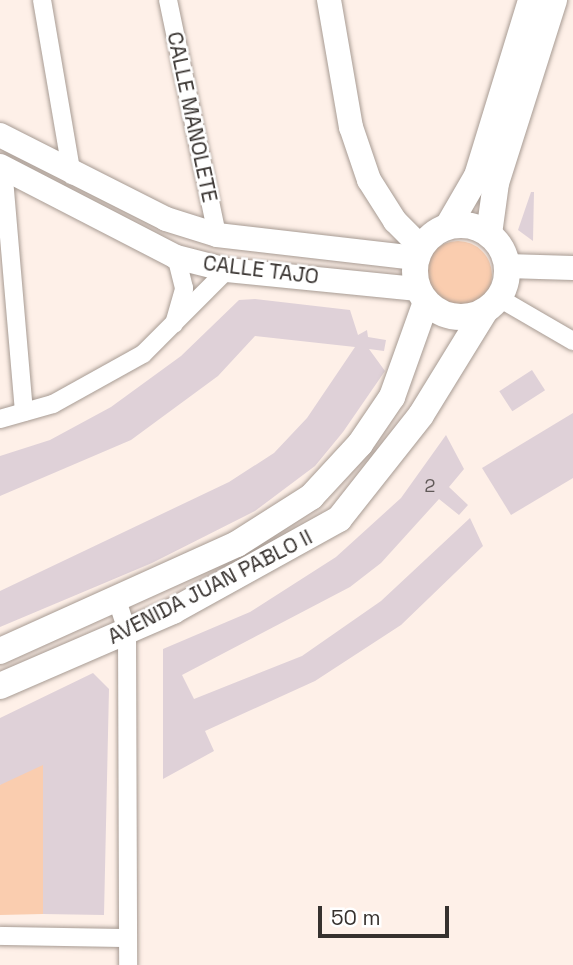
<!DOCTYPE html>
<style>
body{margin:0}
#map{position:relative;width:573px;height:965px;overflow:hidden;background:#fef0e8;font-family:"Space Grotesk",sans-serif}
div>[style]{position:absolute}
.green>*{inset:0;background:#facdaf}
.round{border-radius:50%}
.building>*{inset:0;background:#dfd1d8;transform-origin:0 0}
.roads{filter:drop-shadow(0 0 2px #a79b93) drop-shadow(0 0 2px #a79b93)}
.street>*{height:18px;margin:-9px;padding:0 9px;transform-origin:9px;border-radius:9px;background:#fff}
.secondary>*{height:24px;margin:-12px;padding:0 12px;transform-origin:12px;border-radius:12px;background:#fff}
.primary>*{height:26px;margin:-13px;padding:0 13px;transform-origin:13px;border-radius:13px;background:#fff}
.primary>.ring{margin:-13px;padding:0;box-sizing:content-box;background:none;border:26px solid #fff;border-radius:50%}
span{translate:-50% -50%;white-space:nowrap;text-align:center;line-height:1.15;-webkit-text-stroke:5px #fff;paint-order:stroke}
.number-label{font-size:18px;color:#605958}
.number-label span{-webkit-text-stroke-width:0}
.street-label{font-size:21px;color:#36312e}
.scale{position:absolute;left:318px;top:906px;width:131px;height:32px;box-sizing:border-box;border:4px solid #36312e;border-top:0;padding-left:9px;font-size:21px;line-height:24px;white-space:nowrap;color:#36312e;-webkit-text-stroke:5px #fff;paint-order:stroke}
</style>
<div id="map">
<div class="green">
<i class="round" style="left:424px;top:241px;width:68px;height:68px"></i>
<i style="clip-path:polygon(43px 711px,43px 914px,0 915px,0 785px)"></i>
</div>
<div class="building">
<i style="clip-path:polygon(531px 192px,534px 192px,533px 241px,518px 230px)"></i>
<i style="clip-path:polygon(255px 299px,350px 310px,358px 335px,367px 330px,368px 337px,386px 340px,384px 351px,369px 349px,385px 371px,343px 432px,315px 466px,255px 511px,152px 563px,0 627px,0 591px,229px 482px,274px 453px,307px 418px,355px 347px,255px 336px,218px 376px,131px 440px,0 496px,0 456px,50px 440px,111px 407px,181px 356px,239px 300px)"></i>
<i style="left:532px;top:370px;width:24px;height:39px;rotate:57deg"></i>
<i style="clip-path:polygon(573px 413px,573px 478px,511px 515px,482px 468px)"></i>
<i style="clip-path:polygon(446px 435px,464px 469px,449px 487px,468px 505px,459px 515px,439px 499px,381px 563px,350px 587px,182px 675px,194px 699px,302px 656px,381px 601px,470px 518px,483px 546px,401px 625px,315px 681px,205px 731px,214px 751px,163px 779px,163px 649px,250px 612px,336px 557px,401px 498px)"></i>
<i style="clip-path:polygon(93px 673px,109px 689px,104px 915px,43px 914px,43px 765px,0 785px,0 718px)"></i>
</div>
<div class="roads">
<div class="street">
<i style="left:42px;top:0;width:178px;rotate:80.3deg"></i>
<i style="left:168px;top:0;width:240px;rotate:78.2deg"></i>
<i style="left:3px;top:167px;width:246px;rotate:85.1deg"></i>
<i style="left:499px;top:298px;width:86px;rotate:30.2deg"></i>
<i style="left:174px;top:324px;width:37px;rotate:-74deg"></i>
<i style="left:184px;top:288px;width:32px;rotate:-104deg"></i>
<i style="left:0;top:419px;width:55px;rotate:-15.8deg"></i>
<i style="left:53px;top:404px;width:103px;rotate:-29.1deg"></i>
<i style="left:143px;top:354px;width:119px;rotate:-45deg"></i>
<i style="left:117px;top:600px;width:33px;rotate:72deg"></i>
<i style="left:127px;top:631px;width:334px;rotate:89.8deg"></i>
<i style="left:0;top:936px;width:128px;rotate:0.9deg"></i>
</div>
<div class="secondary">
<i style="left:329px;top:0;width:129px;rotate:80.2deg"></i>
<i style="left:351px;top:127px;width:56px;rotate:71.2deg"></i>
<i style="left:369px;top:180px;width:49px;rotate:57.6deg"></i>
<i style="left:395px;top:221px;width:37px;rotate:45deg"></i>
<i style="left:0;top:135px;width:186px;rotate:26.8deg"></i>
<i style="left:166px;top:219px;width:53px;rotate:17.4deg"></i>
<i style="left:217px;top:235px;width:200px;rotate:6.6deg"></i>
<i style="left:0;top:166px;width:198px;rotate:27.3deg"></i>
<i style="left:176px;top:257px;width:53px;rotate:14.3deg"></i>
<i style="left:227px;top:270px;width:192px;rotate:5.7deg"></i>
<i style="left:507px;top:266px;width:66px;rotate:1.7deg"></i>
</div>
<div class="primary">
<i class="ring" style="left:415px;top:225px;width:66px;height:66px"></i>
<i style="left:448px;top:226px;width:58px;rotate:-59.9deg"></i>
<i style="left:477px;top:176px;width:184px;rotate:-72.9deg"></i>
<i style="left:489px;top:234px;width:51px;rotate:-82.2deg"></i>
<i style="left:496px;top:183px;width:192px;rotate:-72.4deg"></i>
<i style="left:0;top:651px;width:260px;rotate:-24.3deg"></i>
<i style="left:237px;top:544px;width:88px;rotate:-32.4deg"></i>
<i style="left:311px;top:497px;width:72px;rotate:-47.2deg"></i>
<i style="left:360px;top:444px;width:57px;rotate:-55.8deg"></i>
<i style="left:392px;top:397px;width:101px;rotate:-70.3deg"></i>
<i style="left:0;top:686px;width:189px;rotate:-23.4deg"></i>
<i style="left:173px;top:611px;width:190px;rotate:-29deg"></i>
<i style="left:339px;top:519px;width:132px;rotate:-51.7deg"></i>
<i style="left:421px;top:415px;width:122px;rotate:-58.4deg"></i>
</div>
</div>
<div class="number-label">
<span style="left:430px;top:486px">2</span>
</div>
<div class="street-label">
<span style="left:192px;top:117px;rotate:78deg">CALLE MANOLETE</span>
<span style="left:261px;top:270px;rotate:7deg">CALLE TAJO</span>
<span style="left:210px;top:587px;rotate:-27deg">AVENIDA JUAN PABLO II</span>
</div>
<div class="scale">50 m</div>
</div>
